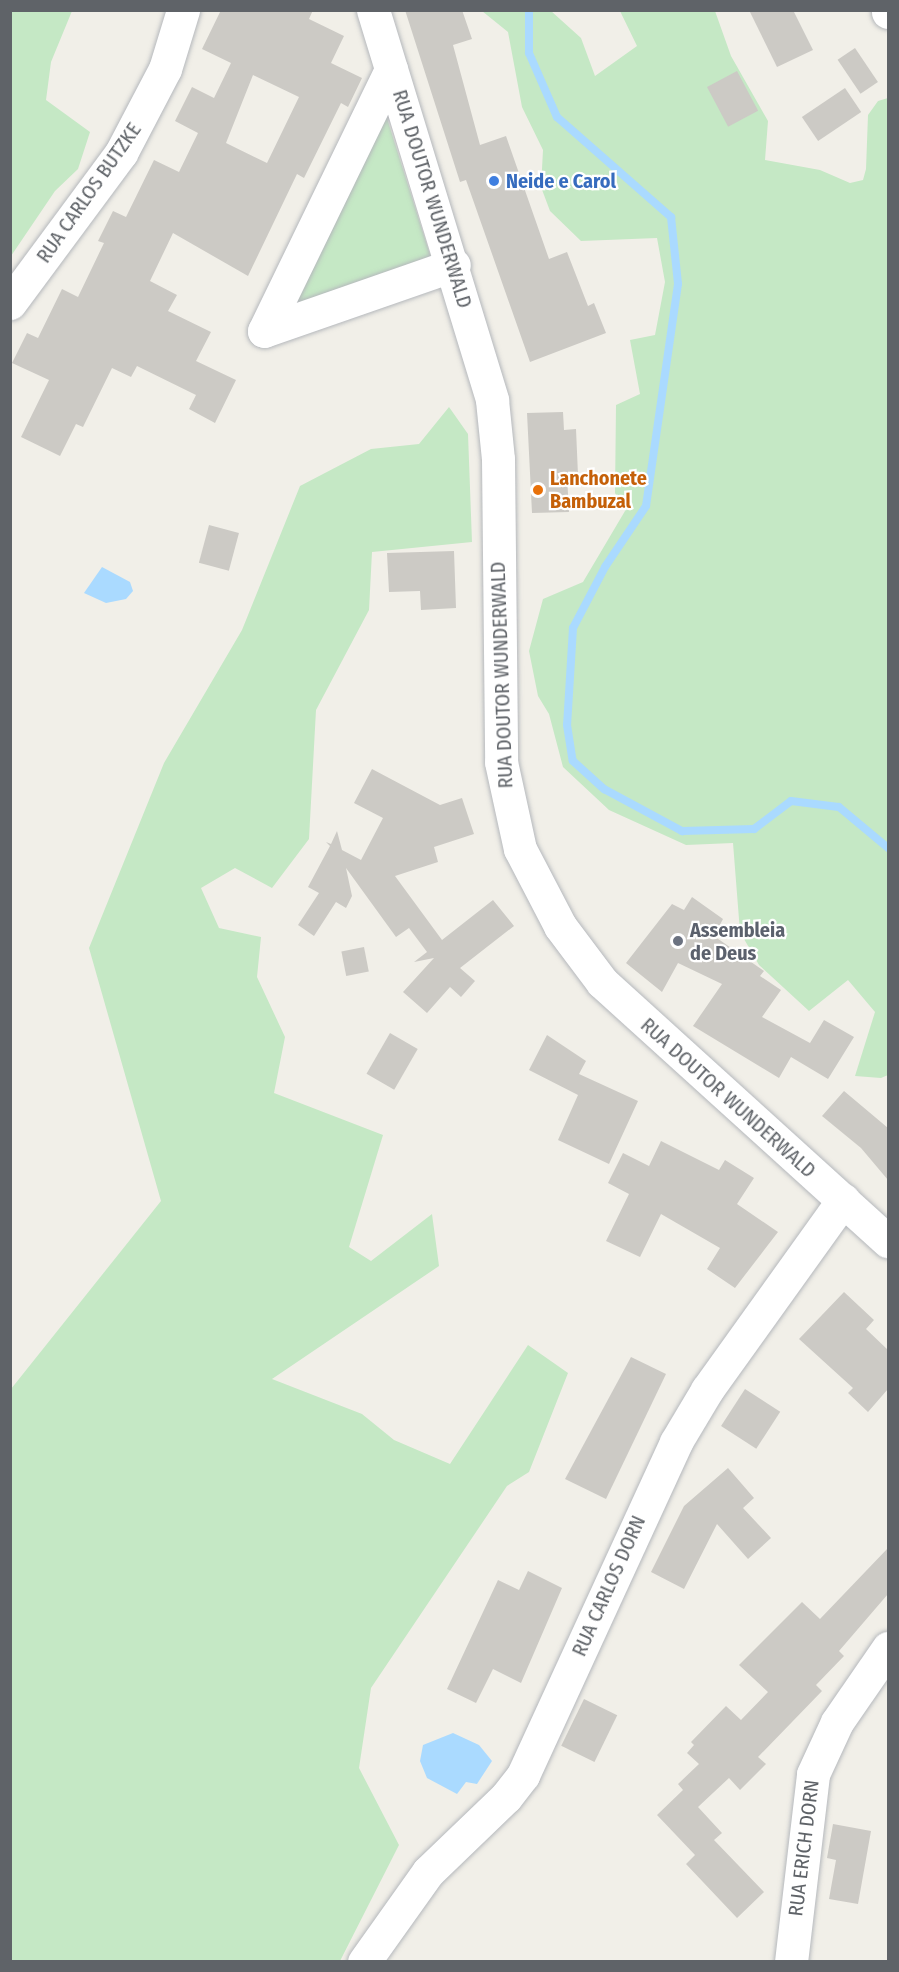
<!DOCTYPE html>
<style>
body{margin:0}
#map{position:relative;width:899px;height:1972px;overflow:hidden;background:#f1efe8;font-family:"Fira Sans Condensed",sans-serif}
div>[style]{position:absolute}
.green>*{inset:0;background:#c5e8c5}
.water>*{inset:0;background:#aadaff}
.stream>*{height:8px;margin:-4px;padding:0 4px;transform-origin:4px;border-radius:4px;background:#aadaff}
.building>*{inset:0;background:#cccac5;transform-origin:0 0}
.roads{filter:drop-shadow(0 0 2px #b5b8bc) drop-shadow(0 0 2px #b5b8bc)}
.minor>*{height:33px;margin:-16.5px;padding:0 16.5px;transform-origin:16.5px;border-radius:16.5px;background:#fff}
.dots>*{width:16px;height:16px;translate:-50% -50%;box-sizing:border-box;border:3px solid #fff;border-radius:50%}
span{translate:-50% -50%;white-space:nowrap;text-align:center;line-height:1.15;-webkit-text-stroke:4.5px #fff;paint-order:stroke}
.shop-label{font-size:20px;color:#366cbe;font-weight:700}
.left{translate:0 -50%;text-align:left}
.street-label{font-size:20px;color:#5f6368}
.food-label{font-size:20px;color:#c56008;font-weight:700}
.worship-label{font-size:20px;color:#5b616d;font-weight:700}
.frame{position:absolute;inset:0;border:12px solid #5f6368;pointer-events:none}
</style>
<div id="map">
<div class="green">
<i style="clip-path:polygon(11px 10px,72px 11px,51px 62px,46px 100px,90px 132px,78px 169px,55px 191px,11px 256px)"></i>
<i style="clip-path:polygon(482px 11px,551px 11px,581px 38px,595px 76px,637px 46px,620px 11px,715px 11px,731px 56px,768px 121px,765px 160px,820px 170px,850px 183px,863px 180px,866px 169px,868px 115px,878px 101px,888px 98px,888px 1075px,881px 1078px,855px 1076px,875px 1012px,848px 980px,809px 1011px,759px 965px,740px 932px,733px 843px,686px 845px,609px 810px,563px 767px,549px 714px,538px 696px,529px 651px,543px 599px,583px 582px,625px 511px,615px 493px,616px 405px,640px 394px,630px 340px,655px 335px,665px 282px,657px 238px,581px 241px,550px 211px,541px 187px,543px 150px,522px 107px,508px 32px)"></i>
<i style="clip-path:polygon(385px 112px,432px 261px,286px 312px)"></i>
<i style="clip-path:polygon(449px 407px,468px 434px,472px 542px,372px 552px,369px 610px,316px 710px,309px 839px,272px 888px,235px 868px,201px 888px,219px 928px,261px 937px,257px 977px,285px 1037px,274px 1093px,383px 1135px,349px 1247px,371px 1261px,432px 1214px,439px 1266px,272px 1379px,362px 1414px,394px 1440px,450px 1464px,528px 1345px,568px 1373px,529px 1472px,507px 1486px,371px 1688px,359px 1768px,399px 1845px,340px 1961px,11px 1961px,11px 1389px,161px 1201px,89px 948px,164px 763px,242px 630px,300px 486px,371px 449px,419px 444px)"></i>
</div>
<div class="water">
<i style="clip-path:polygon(102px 567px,130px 582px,133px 591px,126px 599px,106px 603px,84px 593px)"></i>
<i style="clip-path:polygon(453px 1733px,479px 1745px,492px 1761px,477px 1784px,466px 1782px,457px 1794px,427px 1778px,420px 1761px,423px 1745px)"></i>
</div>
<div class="stream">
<i style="left:529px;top:10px;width:43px;rotate:90deg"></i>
<i style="left:529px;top:53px;width:70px;rotate:66.4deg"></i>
<i style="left:557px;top:117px;width:152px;rotate:41.3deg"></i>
<i style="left:671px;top:217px;width:67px;rotate:84deg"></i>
<i style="left:678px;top:284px;width:224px;rotate:98.2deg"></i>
<i style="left:646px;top:506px;width:73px;rotate:123.9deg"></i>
<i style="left:605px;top:567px;width:69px;rotate:117.7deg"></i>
<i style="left:573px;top:628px;width:97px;rotate:93.5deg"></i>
<i style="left:567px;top:725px;width:36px;rotate:81deg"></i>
<i style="left:573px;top:761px;width:42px;rotate:42.1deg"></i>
<i style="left:604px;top:789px;width:89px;rotate:28.3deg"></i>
<i style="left:682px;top:831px;width:72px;rotate:-1.6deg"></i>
<i style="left:754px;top:829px;width:46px;rotate:-37.1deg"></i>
<i style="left:791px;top:801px;width:48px;rotate:7.1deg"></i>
<i style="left:839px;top:807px;width:64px;rotate:39.9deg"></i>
</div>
<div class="building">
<i style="clip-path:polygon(evenodd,221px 10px,313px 10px,309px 19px,344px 36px,331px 63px,362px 78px,348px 107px,341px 103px,304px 178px,297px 174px,248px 276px,173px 233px,150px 281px,177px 295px,168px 311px,211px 332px,196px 361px,236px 380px,215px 423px,189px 409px,196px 395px,137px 366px,131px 377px,112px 368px,83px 427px,76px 424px,60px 456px,21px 437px,49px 380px,12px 363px,27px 333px,38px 338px,62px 289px,78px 297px,104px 243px,98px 241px,113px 211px,126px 217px,154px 160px,179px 172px,198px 133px,175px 121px,192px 87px,214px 98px,231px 63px,202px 49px,221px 10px,253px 75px,299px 97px,267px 163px,226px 143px,253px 75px)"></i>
<i style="clip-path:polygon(405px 10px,462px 10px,472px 39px,453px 45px,480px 145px,506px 136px,549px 259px,567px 252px,588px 306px,594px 303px,606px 333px,530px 362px,466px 180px,460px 182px)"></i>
<i style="clip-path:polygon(749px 10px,793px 10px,813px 50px,777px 67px)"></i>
<i style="left:855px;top:48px;width:41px;height:21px;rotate:56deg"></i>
<i style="left:737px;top:71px;width:45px;height:34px;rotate:62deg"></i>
<i style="left:845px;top:88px;width:29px;height:52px;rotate:56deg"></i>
<i style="clip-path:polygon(563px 412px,564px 430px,576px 429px,578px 475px,567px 476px,569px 512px,532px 513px,527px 413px)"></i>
<i style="left:209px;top:525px;width:31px;height:39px;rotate:15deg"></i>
<i style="clip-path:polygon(454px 551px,456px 608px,421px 610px,420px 591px,389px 592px,387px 553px)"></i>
<i style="clip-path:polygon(372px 769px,440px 805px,462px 798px,474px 834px,434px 847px,438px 862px,395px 876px,442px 940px,493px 900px,514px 926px,460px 968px,475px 981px,461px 997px,450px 987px,427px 1013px,403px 992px,434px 958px,414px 962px,427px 952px,409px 928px,396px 937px,346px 868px,352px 896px,346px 908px,336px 902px,314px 936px,298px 925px,319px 893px,308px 887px,330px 846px,326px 842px,331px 844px,337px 831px,342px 850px,361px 860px,383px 818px,354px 803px)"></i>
<i style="clip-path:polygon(692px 897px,723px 919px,714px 936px,764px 971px,760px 976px,781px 990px,762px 1017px,810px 1043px,824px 1020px,854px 1037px,828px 1079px,791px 1057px,779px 1078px,693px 1026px,722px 984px,678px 963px,662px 992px,626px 963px,672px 904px,684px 910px)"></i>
<i style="left:364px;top:947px;width:25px;height:23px;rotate:79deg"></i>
<i style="left:390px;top:1033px;width:32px;height:47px;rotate:30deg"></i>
<i style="clip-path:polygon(547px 1035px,586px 1061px,579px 1074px,638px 1101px,609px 1164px,558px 1140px,578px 1095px,529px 1070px)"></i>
<i style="clip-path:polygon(844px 1091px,888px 1128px,888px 1180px,861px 1148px,822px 1116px)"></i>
<i style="clip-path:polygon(661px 1141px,719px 1170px,725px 1160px,754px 1178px,737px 1204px,778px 1232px,735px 1288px,707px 1269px,720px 1248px,661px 1214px,640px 1257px,606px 1241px,629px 1194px,608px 1183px,623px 1153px,649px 1166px)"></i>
<i style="clip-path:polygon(844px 1292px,874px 1320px,866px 1329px,888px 1350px,888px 1389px,868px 1412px,848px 1393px,853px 1388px,799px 1339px)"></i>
<i style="clip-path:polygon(631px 1357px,666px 1374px,606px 1499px,565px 1479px)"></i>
<i style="left:745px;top:1389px;width:42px;height:44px;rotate:33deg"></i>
<i style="clip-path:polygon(728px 1468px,754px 1498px,743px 1508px,771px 1538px,748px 1559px,717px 1524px,684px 1589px,651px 1572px,684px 1506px)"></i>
<i style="clip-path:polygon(888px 1548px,888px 1594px,839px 1651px,844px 1656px,816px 1685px,822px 1691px,758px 1757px,766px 1764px,740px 1790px,729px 1778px,698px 1807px,722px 1833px,714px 1840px,764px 1892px,737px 1918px,686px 1864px,695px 1855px,657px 1815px,683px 1790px,678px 1784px,699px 1764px,687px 1753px,694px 1745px,691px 1742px,726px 1706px,741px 1720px,768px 1692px,739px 1665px,802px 1602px,820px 1619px)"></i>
<i style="clip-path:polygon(528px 1571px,562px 1588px,521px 1683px,493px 1669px,476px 1703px,447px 1689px,498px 1580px,519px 1590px)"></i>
<i style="left:584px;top:1699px;width:37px;height:52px;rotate:26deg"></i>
<i style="clip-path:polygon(833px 1824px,871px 1831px,858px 1904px,829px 1899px,836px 1860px,827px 1858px)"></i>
</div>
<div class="roads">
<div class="minor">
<i style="left:373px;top:10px;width:408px;rotate:73deg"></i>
<i style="left:492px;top:400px;width:59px;rotate:84.2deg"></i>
<i style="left:498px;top:459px;width:303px;rotate:89.4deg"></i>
<i style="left:501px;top:762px;width:89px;rotate:77.7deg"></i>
<i style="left:520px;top:849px;width:87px;rotate:62.5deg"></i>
<i style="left:560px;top:926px;width:70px;rotate:53.1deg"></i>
<i style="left:602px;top:982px;width:386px;rotate:42.2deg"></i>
<i style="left:888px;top:10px;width:2px;rotate:90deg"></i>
<i style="left:10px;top:303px;width:187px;rotate:-53.5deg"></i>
<i style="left:121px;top:153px;width:95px;rotate:-62.4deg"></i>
<i style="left:165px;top:69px;width:62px;rotate:-73deg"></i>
<i style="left:264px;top:331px;width:291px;rotate:-64.1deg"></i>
<i style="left:264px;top:331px;width:201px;rotate:-19.2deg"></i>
<i style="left:364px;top:1962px;width:110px;rotate:-54.6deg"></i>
<i style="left:428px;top:1872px;width:108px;rotate:-43.9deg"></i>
<i style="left:506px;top:1797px;width:28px;rotate:-52deg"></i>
<i style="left:523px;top:1775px;width:366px;rotate:-65.3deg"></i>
<i style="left:676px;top:1442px;width:61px;rotate:-59.2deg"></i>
<i style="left:707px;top:1390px;width:234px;rotate:-54.4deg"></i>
<i style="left:791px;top:1962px;width:189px;rotate:-83.3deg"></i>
<i style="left:813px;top:1774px;width:57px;rotate:-65.2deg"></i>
<i style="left:837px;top:1722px;width:90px;rotate:-55.4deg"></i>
</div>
</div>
<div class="dots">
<i style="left:494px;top:181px;background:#3f7fe0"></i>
<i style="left:538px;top:490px;background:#e8710a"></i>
<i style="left:678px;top:941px;background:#6b7280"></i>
</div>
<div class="shop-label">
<span class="left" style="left:506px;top:181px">Neide e Carol</span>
</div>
<div class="street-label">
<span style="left:89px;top:193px;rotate:-55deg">RUA CARLOS BUTZKE</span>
<span style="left:432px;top:199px;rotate:73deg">RUA DOUTOR WUNDERWALD</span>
<span style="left:502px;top:675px;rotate:-92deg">RUA DOUTOR WUNDERWALD</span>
<span style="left:728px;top:1098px;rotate:42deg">RUA DOUTOR WUNDERWALD</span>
<span style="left:609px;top:1586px;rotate:-66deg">RUA CARLOS DORN</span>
<span style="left:804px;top:1848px;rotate:-83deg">RUA ERICH DORN</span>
</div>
<div class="food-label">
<span class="left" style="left:550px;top:490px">Lanchonete<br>Bambuzal</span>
</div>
<div class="worship-label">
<span class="left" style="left:690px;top:942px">Assembleia<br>de Deus</span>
</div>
<div class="frame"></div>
</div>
